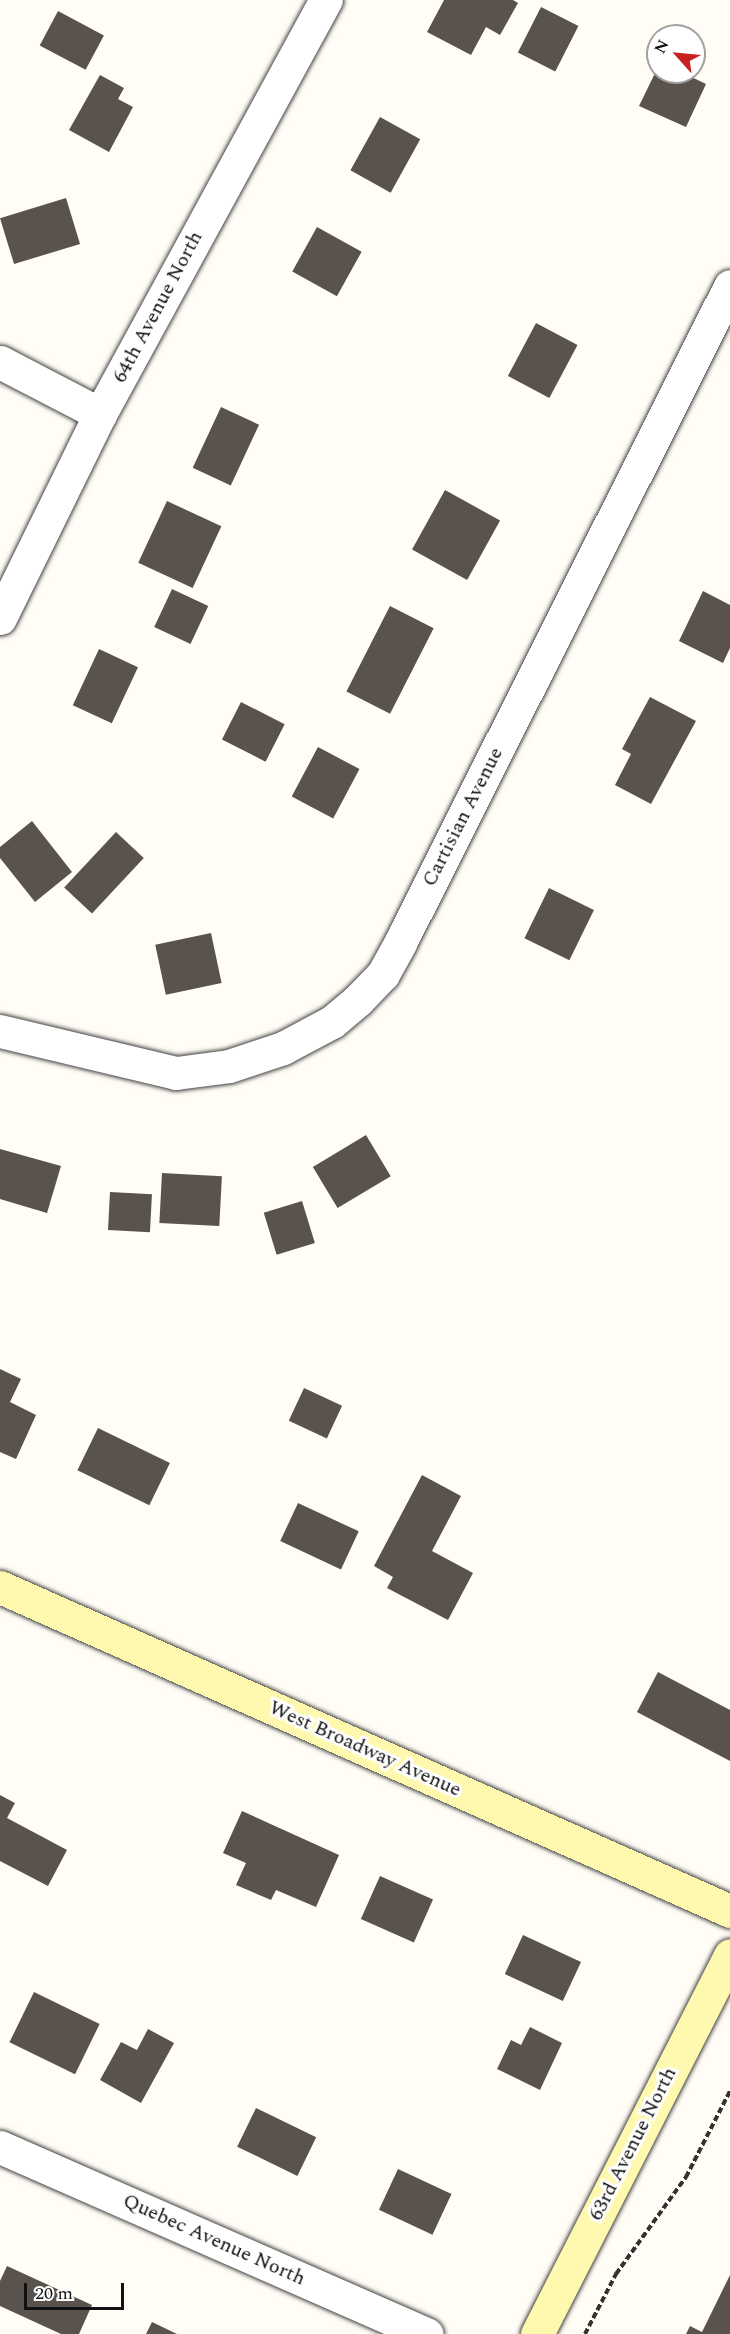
<!DOCTYPE html>
<style>
body{margin:0}
#map{position:relative;width:730px;height:2334px;overflow:hidden;background:#fffdf5;font-family:Spectral,serif}
div>[style]{position:absolute}
.building>*{inset:0;background:#5a524c;transform-origin:0 0}
.path>*{height:4px;margin-top:-2px;transform-origin:0;background:repeating-linear-gradient(90deg,#333 0 6px,transparent 0 9px)}
.roads{filter:drop-shadow(0 0 2px #444) drop-shadow(0 0 2px #444)}
.street>*{height:33px;margin:-16.5px;padding:0 16.5px;transform-origin:16.5px;border-radius:16.5px;background:#fff}
.secondary>*{height:33px;margin:-16.5px;padding:0 16.5px;transform-origin:16.5px;border-radius:16.5px;background:#fff9b0}
span{translate:-50% -50%;white-space:nowrap;text-align:center;line-height:1.15;-webkit-text-stroke:6px #fff;paint-order:stroke}
.street-label{font-size:20px;color:#111}
.north{position:absolute;left:646px;top:24px;width:60px;height:60px;box-sizing:border-box;background:#fff;border:2px solid #a0a0a0;border-radius:50%;rotate:297deg;font-size:16px;font-weight:700;line-height:24px;text-align:center;color:#111}
.north::after{content:'';display:block;margin:auto;width:21px;height:27px;background:#c92122;clip-path:polygon(50% 0,100% 100%,50% 72%,0 100%)}
.scale{position:absolute;left:24px;top:2283px;width:100px;height:27px;box-sizing:border-box;border:3px solid #111;border-top:0;padding-left:8px;font-size:18px;line-height:21px;white-space:nowrap;color:#111;-webkit-text-stroke:4px #fff;paint-order:stroke}
</style>
<div id="map">
<div class="building">
<i style="clip-path:polygon(444px 0,513px 0,518px 3px,500px 35px,486px 27px,471px 55px,427px 32px)"></i>
<i style="left:541px;top:7px;width:42px;height:51px;rotate:27deg"></i>
<i style="left:58px;top:11px;width:52px;height:39px;rotate:28deg"></i>
<i style="clip-path:polygon(658px 67px,658px 72px,681px 72px,706px 84px,686px 127px,639px 106px)"></i>
<i style="clip-path:polygon(100px 75px,124px 88px,118px 99px,133px 107px,109px 152px,69px 130px)"></i>
<i style="left:380px;top:117px;width:46px;height:61px;rotate:29deg"></i>
<i style="left:66px;top:198px;width:48px;height:69px;rotate:73deg"></i>
<i style="left:317px;top:227px;width:51px;height:51px;rotate:29deg"></i>
<i style="left:536px;top:323px;width:47px;height:60px;rotate:28deg"></i>
<i style="left:221px;top:407px;width:42px;height:67px;rotate:25deg"></i>
<i style="left:445px;top:490px;width:63px;height:68px;rotate:29deg"></i>
<i style="left:167px;top:501px;width:60px;height:68px;rotate:25deg"></i>
<i style="left:172px;top:589px;width:40px;height:42px;rotate:25deg"></i>
<i style="clip-path:polygon(703px 591px,730px 605px,730px 648px,723px 663px,679px 641px)"></i>
<i style="left:390px;top:606px;width:49px;height:96px;rotate:27deg"></i>
<i style="left:99px;top:649px;width:43px;height:62px;rotate:25deg"></i>
<i style="clip-path:polygon(650px 697px,696px 721px,651px 804px,615px 785px,631px 754px,622px 749px)"></i>
<i style="left:241px;top:702px;width:49px;height:42px;rotate:27deg"></i>
<i style="left:318px;top:747px;width:47px;height:56px;rotate:28deg"></i>
<i style="clip-path:polygon(32px 821px,72px 872px,35px 902px,0 858px,0 847px)"></i>
<i style="left:116px;top:832px;width:38px;height:76px;rotate:43deg"></i>
<i style="left:549px;top:888px;width:50px;height:56px;rotate:26deg"></i>
<i style="left:211px;top:933px;width:51px;height:57px;rotate:78deg"></i>
<i style="left:366px;top:1135px;width:48px;height:62px;rotate:59deg"></i>
<i style="clip-path:polygon(0 1149px,61px 1166px,47px 1213px,0 1199px)"></i>
<i style="left:162px;top:1173px;width:60px;height:50px;rotate:3deg"></i>
<i style="left:110px;top:1192px;width:42px;height:38px;rotate:3deg"></i>
<i style="left:302px;top:1201px;width:44px;height:40px;rotate:73deg"></i>
<i style="clip-path:polygon(0 1369px,21px 1379px,10px 1402px,36px 1415px,16px 1459px,0 1452px)"></i>
<i style="left:304px;top:1388px;width:42px;height:36px;rotate:25deg"></i>
<i style="left:98px;top:1428px;width:80px;height:47px;rotate:26deg"></i>
<i style="clip-path:polygon(422px 1475px,461px 1496px,432px 1551px,473px 1573px,448px 1620px,387px 1588px,393px 1577px,374px 1566px)"></i>
<i style="left:298px;top:1503px;width:67px;height:42px;rotate:25deg"></i>
<i style="clip-path:polygon(658px 1672px,730px 1710px,730px 1761px,637px 1712px)"></i>
<i style="clip-path:polygon(0 1795px,15px 1803px,7px 1818px,67px 1850px,48px 1886px,0 1861px)"></i>
<i style="clip-path:polygon(242px 1811px,339px 1855px,316px 1907px,276px 1890px,271px 1900px,236px 1885px,246px 1863px,223px 1853px)"></i>
<i style="left:380px;top:1876px;width:58px;height:47px;rotate:24deg"></i>
<i style="left:523px;top:1935px;width:64px;height:43px;rotate:25deg"></i>
<i style="left:34px;top:1992px;width:73px;height:56px;rotate:26deg"></i>
<i style="clip-path:polygon(530px 2027px,562px 2043px,540px 2090px,497px 2069px,511px 2040px,521px 2045px)"></i>
<i style="clip-path:polygon(148px 2029px,174px 2043px,141px 2103px,100px 2080px,121px 2042px,137px 2050px)"></i>
<i style="left:256px;top:2108px;width:67px;height:43px;rotate:26deg"></i>
<i style="left:398px;top:2169px;width:59px;height:45px;rotate:25deg"></i>
<i style="clip-path:polygon(7px 2266px,92px 2305px,79px 2334px,61px 2334px,0 2306px,0 2281px)"></i>
<i style="clip-path:polygon(730px 2275px,730px 2334px,686px 2334px,690px 2326px,702px 2332px)"></i>
<i style="clip-path:polygon(152px 2322px,177px 2334px,146px 2334px)"></i>
</div>
<div class="path">
<i style="left:585px;top:2334px;width:68px;rotate:-62.7deg"></i>
<i style="left:616px;top:2274px;width:120px;rotate:-54.2deg"></i>
<i style="left:686px;top:2177px;width:97px;rotate:-62.9deg"></i>
</div>
<div class="roads">
<div class="street">
<i style="left:0;top:362px;width:113px;rotate:27.5deg"></i>
<i style="left:0;top:618px;width:227px;rotate:-63.9deg"></i>
<i style="left:100px;top:414px;width:472px;rotate:-61.4deg"></i>
<i style="left:0;top:1031px;width:181px;rotate:13.4deg"></i>
<i style="left:176px;top:1073px;width:53px;rotate:-7.5deg"></i>
<i style="left:229px;top:1066px;width:57px;rotate:-18.4deg"></i>
<i style="left:283px;top:1048px;width:55px;rotate:-28deg"></i>
<i style="left:332px;top:1022px;width:34px;rotate:-40deg"></i>
<i style="left:358px;top:1000px;width:36px;rotate:-46deg"></i>
<i style="left:383px;top:974px;width:35px;rotate:-61deg"></i>
<i style="left:400px;top:943px;width:735px;rotate:-63.33deg"></i>
<i style="left:0;top:2147px;width:466px;rotate:23.7deg"></i>
</div>
<div class="secondary">
<i style="left:0;top:1587px;width:799px;rotate:23.93deg"></i>
<i style="left:537px;top:2334px;width:425px;rotate:-63deg"></i>
</div>
</div>
<div class="street-label">
<span style="left:158px;top:307px;rotate:-62deg">64th Avenue North</span>
<span style="left:463px;top:817px;rotate:-63deg">Cartisian Avenue</span>
<span style="left:365px;top:1749px;rotate:24deg">West Broadway Avenue</span>
<span style="left:633px;top:2144px;rotate:-63deg">63rd Avenue North</span>
<span style="left:214px;top:2240px;rotate:24deg">Quebec Avenue North</span>
</div>
<div class="north">N</div>
<div class="scale">20 m</div>
</div>
